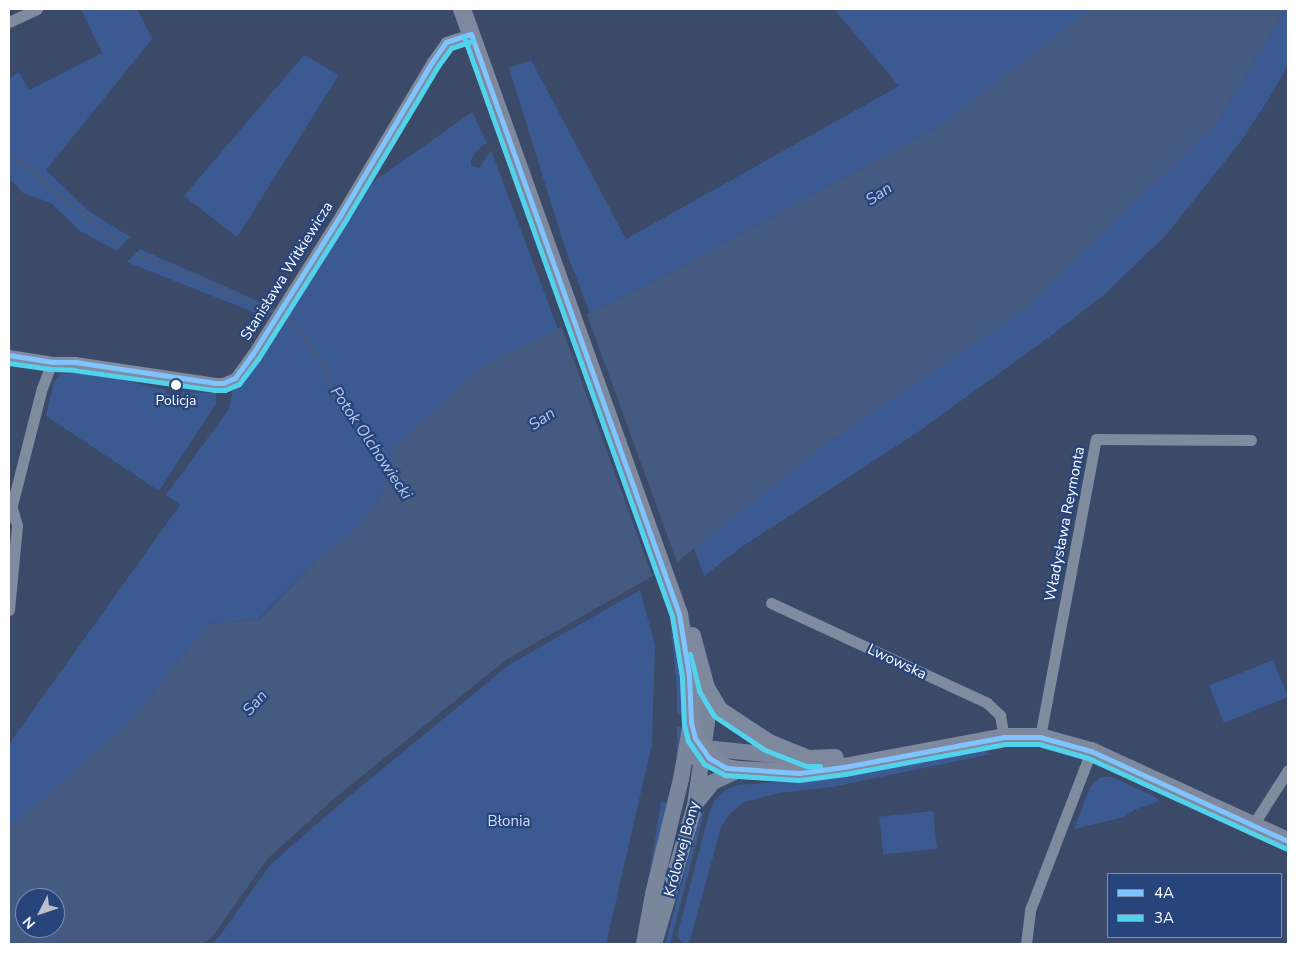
<!DOCTYPE html>
<meta charset="utf-8">
<style>
body{margin:0}
#map{position:relative;width:1297px;height:953px;overflow:hidden;background:#3a4a68;font-family:"Nunito Sans",sans-serif}
div>[style]{position:absolute}
.green>*{inset:0;background:#3b5a92;transform-origin:0 0}
.water>*{inset:0;background:#455a81}
.pier>*{inset:0;background:#3a4a68;transform-origin:0 0}
.stream>*{height:4px;margin:-2px;padding:0 2px;transform-origin:2px;border-radius:2px;background:#455a81}
.street>*{height:11px;margin:-5.5px;padding:0 5.5px;transform-origin:5.5px;border-radius:5.5px;background:#7f8b9f}
.secondary>*{height:16px;margin:-8px;padding:0 8px;transform-origin:8px;border-radius:8px;background:#7a869b}
.primary>*{height:18px;margin:-9px;padding:0 9px;transform-origin:9px;border-radius:9px;background:#7e899e}
.bus-1>*{height:5px;margin:-2.5px;padding:0 2.5px;transform-origin:2.5px;border-radius:2.5px;background:#80c4ff}
.bus-2>*{height:5px;margin:-2.5px;padding:0 2.5px;transform-origin:2.5px;border-radius:2.5px;background:#53d2ee}
.dots>*{width:14px;height:14px;translate:-50% -50%;box-sizing:border-box;border:2px solid #27447b;border-radius:50%}
span{translate:-50% -50%;white-space:nowrap;text-align:center;line-height:1.15;-webkit-text-stroke:4.5px #27447b;paint-order:stroke}
.bus-label{font-size:14px;color:#fff}
.street-label{font-size:15px;color:#fff}
.park-label{font-size:15px;color:#cedbf3}
.water-label{font-size:16px;color:#b6caec;font-style:italic}
.frame{position:absolute;inset:0;border:10px solid #fff;pointer-events:none}
.legend{position:absolute;left:1107px;top:873px;width:175px;height:65px;box-sizing:border-box;background:#27447b;border:1px solid #7d8fb0;margin:0;padding:6px 9px;list-style:none;font-size:15px;color:#fff}
.legend li{display:flex;align-items:center;gap:10px;height:25px}
.legend b{width:25px;border:1px solid #7d8fb0}
.north{position:absolute;left:15px;top:888px;width:50px;height:50px;box-sizing:border-box;background:#27447b;border:1px solid #7d8fb0;border-radius:50%;rotate:229deg;font-size:14px;font-weight:700;line-height:20px;text-align:center;color:#fff}
.north::after{content:'';display:block;margin:auto;width:18px;height:22px;background:#bac0ca;clip-path:polygon(50% 0,100% 100%,50% 72%,0 100%)}
</style>
<div id="map">
<div class="green">
<i style="clip-path:polygon(81px 9px,137px 9px,152px 39px,46px 170px,89px 211px,130px 237px,117px 251px,80px 231px,51px 203px,23px 193px,9px 178px,9px 78px,19px 72px,29px 90px,102px 53px)"></i>
<i style="clip-path:polygon(834px 9px,1090px 9px,943px 124px,645px 286px,590px 313px,566px 251px,509px 68px,531px 60px,626px 239px,899px 86px)"></i>
<i style="clip-path:polygon(1286px 9px,1288px 9px,1288px 65px,1268px 100px,1241px 141px,1166px 235px,1105px 294px,1056px 332px,918px 432px,743px 546px,704px 576px,694px 548px,823px 446px,1024px 308px,1217px 122px)"></i>
<i style="clip-path:polygon(304px 55px,339px 75px,237px 237px,184px 196px)"></i>
<i style="clip-path:polygon(472px 112px,487px 143px,477px 150px,471px 160px,471px 166px,479px 168px,491px 150px,558px 329px,483px 365px,391px 450px,383px 494px,355px 529px,319px 557px,259px 619px,208px 624px,130px 721px,9px 829px,9px 744px,180px 505px,166px 495px,229px 409px,232px 391px,321px 266px,350px 213px,373px 182px)"></i>
<i style="clip-path:polygon(140px 249px,272px 307px,268px 318px,127px 262px)"></i>
<i style="clip-path:polygon(73px 373px,103px 375px,165px 390px,166px 394px,181px 396px,182px 392px,216px 393px,216px 404px,159px 491px,46px 416px,54px 382px,61px 374px)"></i>
<i style="clip-path:polygon(640px 590px,655px 645px,652px 744px,606px 944px,211px 944px,219px 937px,271px 864px,341px 803px,510px 664px)"></i>
<i style="clip-path:polygon(670px 618px,681px 667px,683px 715px,677px 714px,677px 689px)"></i>
<i style="left:1273px;top:660px;width:40px;height:69px;rotate:68deg"></i>
<i style="left:677px;top:727px;width:5px;height:60px"></i>
<i style="clip-path:polygon(985px 751px,991px 754px,832px 787px,779px 793px,744px 802px,730px 814px,721px 827px,689px 944px,684px 944px,677px 936px,710px 810px,715px 800px,725px 790px,738px 785px,850px 776px)"></i>
<i style="clip-path:polygon(1101px 777px,1112px 777px,1155px 797px,1159px 801px,1134px 810px,1124px 817px,1074px 829px,1090px 787px)"></i>
<i style="left:661px;top:802px;width:6px;height:146px;rotate:9deg"></i>
<i style="left:933px;top:811px;width:38px;height:54px;rotate:84deg"></i>
<i style="clip-path:polygon(701px 812px,704px 813px,670px 944px,665px 944px)"></i>
</div>
<div class="water">
<i style="clip-path:polygon(evenodd,1090px 9px,1286px 9px,1217px 122px,1024px 309px,823px 446px,677px 562px,507px 659px,336px 797px,267px 859px,215px 933px,204px 944px,9px 944px,9px 829px,130px 721px,208px 624px,260px 619px,319px 557px,355px 529px,383px 494px,391px 450px,483px 365px,645px 286px,943px 124px,1090px 9px,25px 898px,55px 898px,55px 928px,25px 928px,25px 898px)"></i>
</div>
<div class="pier">
<i style="left:586px;top:312px;width:269px;height:28px;rotate:70deg"></i>
</div>
<div class="stream">
<i style="left:9px;top:155px;width:18px;rotate:29deg"></i>
<i style="left:25px;top:164px;width:37px;rotate:44deg"></i>
<i style="left:52px;top:190px;width:87px;rotate:38.5deg"></i>
<i style="left:136px;top:254px;width:151px;rotate:22.6deg"></i>
<i style="left:286px;top:318px;width:27px;rotate:48deg"></i>
<i style="left:304px;top:338px;width:43px;rotate:54.5deg"></i>
<i style="left:329px;top:373px;width:16px;rotate:83deg"></i>
<i style="left:331px;top:389px;width:22px;rotate:56deg"></i>
<i style="left:343px;top:407px;width:21px;rotate:37deg"></i>
<i style="left:360px;top:420px;width:19px;rotate:69deg"></i>
<i style="left:367px;top:438px;width:16px;rotate:47deg"></i>
<i style="left:378px;top:450px;width:22px;rotate:56deg"></i>
</div>
<div class="street">
<i style="left:9px;top:22px;width:31px;rotate:-25deg"></i>
<i style="left:9px;top:355px;width:44px;rotate:9.2deg"></i>
<i style="left:52px;top:362px;width:23px"></i>
<i style="left:75px;top:362px;width:142px;rotate:8.5deg"></i>
<i style="left:215px;top:383px;width:8px"></i>
<i style="left:223px;top:383px;width:13px;rotate:-23deg"></i>
<i style="left:235px;top:378px;width:29px;rotate:-54deg"></i>
<i style="left:252px;top:355px;width:167px;rotate:-57.7deg"></i>
<i style="left:341px;top:214px;width:177px;rotate:-59.1deg"></i>
<i style="left:432px;top:62px;width:24px;rotate:-55deg"></i>
<i style="left:446px;top:42px;width:26px;rotate:-18deg"></i>
<i style="left:9px;top:517px;width:133px;rotate:-75.7deg"></i>
<i style="left:42px;top:388px;width:28px;rotate:-69deg"></i>
<i style="left:771px;top:603px;width:238px;rotate:24.8deg"></i>
<i style="left:987px;top:703px;width:18px;rotate:43deg"></i>
<i style="left:1000px;top:715px;width:22px;rotate:80deg"></i>
<i style="left:9px;top:610px;width:85px;rotate:-84.6deg"></i>
<i style="left:17px;top:525px;width:17px;rotate:-107deg"></i>
<i style="left:1040px;top:737px;width:303px;rotate:-79.4deg"></i>
<i style="left:1096px;top:439px;width:155px;rotate:0.4deg"></i>
<i style="left:1253px;top:825px;width:65px;rotate:-57.5deg"></i>
<i style="left:1026px;top:944px;width:34px;rotate:-83deg"></i>
<i style="left:1030px;top:910px;width:170px;rotate:-69deg"></i>
</div>
<div class="secondary">
<i style="left:695px;top:757px;width:21px;rotate:-23deg"></i>
<i style="left:714px;top:749px;width:79px;rotate:5.8deg"></i>
<i style="left:696px;top:803px;width:27px;rotate:-51deg"></i>
<i style="left:713px;top:782px;width:29px;rotate:-25deg"></i>
<i style="left:644px;top:944px;width:51px;rotate:-79.8deg"></i>
<i style="left:653px;top:894px;width:118px;rotate:-76.3deg"></i>
<i style="left:681px;top:779px;width:58px;rotate:-80deg"></i>
<i style="left:654px;top:944px;width:145px;rotate:-73.6deg"></i>
<i style="left:695px;top:805px;width:83px;rotate:-81.7deg"></i>
<i style="left:707px;top:723px;width:35px;rotate:-92deg"></i>
</div>
<div class="primary">
<i style="left:462px;top:9px;width:643px;rotate:70.27deg"></i>
<i style="left:679px;top:614px;width:63px;rotate:80.8deg"></i>
<i style="left:689px;top:676px;width:46px;rotate:87.5deg"></i>
<i style="left:691px;top:722px;width:16px;rotate:76deg"></i>
<i style="left:695px;top:738px;width:24px;rotate:55deg"></i>
<i style="left:709px;top:758px;width:20px;rotate:30deg"></i>
<i style="left:726px;top:768px;width:13px;rotate:9deg"></i>
<i style="left:739px;top:770px;width:60px;rotate:2.9deg"></i>
<i style="left:799px;top:773px;width:45px;rotate:-7.6deg"></i>
<i style="left:844px;top:767px;width:163px;rotate:-10.6deg"></i>
<i style="left:1004px;top:737px;width:36px"></i>
<i style="left:1040px;top:737px;width:53px;rotate:15.4deg"></i>
<i style="left:1091px;top:751px;width:217px;rotate:24.6deg"></i>
<i style="left:692px;top:636px;width:54px;rotate:74.9deg"></i>
<i style="left:706px;top:688px;width:26px;rotate:59deg"></i>
<i style="left:719px;top:710px;width:60px;rotate:33.4deg"></i>
<i style="left:769px;top:743px;width:42px;rotate:22.3deg"></i>
<i style="left:808px;top:759px;width:27px;rotate:-2deg"></i>
</div>
<div class="bus-1">
<i style="left:471px;top:34px;width:616px;rotate:70.27deg"></i>
<i style="left:679px;top:614px;width:63px;rotate:80.8deg"></i>
<i style="left:689px;top:676px;width:46px;rotate:87.5deg"></i>
<i style="left:691px;top:722px;width:16px;rotate:76deg"></i>
<i style="left:695px;top:738px;width:24px;rotate:55deg"></i>
<i style="left:709px;top:758px;width:20px;rotate:30deg"></i>
<i style="left:726px;top:768px;width:73px;rotate:3.9deg"></i>
<i style="left:799px;top:773px;width:45px;rotate:-7.6deg"></i>
<i style="left:844px;top:767px;width:163px;rotate:-10.6deg"></i>
<i style="left:1004px;top:737px;width:36px"></i>
<i style="left:1040px;top:737px;width:53px;rotate:15.4deg"></i>
<i style="left:1091px;top:751px;width:217px;rotate:24.6deg"></i>
<i style="left:9px;top:355px;width:44px;rotate:9.2deg"></i>
<i style="left:52px;top:362px;width:23px"></i>
<i style="left:75px;top:362px;width:142px;rotate:8.5deg"></i>
<i style="left:215px;top:383px;width:8px"></i>
<i style="left:223px;top:383px;width:13px;rotate:-23deg"></i>
<i style="left:235px;top:378px;width:29px;rotate:-54deg"></i>
<i style="left:252px;top:355px;width:167px;rotate:-57.7deg"></i>
<i style="left:341px;top:214px;width:177px;rotate:-59.1deg"></i>
<i style="left:432px;top:62px;width:24px;rotate:-55deg"></i>
<i style="left:446px;top:42px;width:26px;rotate:-18deg"></i>
</div>
<div class="bus-2">
<i style="left:464px;top:37px;width:615px;rotate:70.24deg"></i>
<i style="left:672px;top:616px;width:62px;rotate:80.7deg"></i>
<i style="left:682px;top:677px;width:47px;rotate:87.6deg"></i>
<i style="left:684px;top:724px;width:17px;rotate:77deg"></i>
<i style="left:688px;top:741px;width:28px;rotate:55deg"></i>
<i style="left:704px;top:764px;width:24px;rotate:28deg"></i>
<i style="left:725px;top:775px;width:74px;rotate:3.9deg"></i>
<i style="left:799px;top:780px;width:46px;rotate:-7.4deg"></i>
<i style="left:845px;top:774px;width:163px;rotate:-10.6deg"></i>
<i style="left:1005px;top:744px;width:34px"></i>
<i style="left:1039px;top:744px;width:51px;rotate:15.9deg"></i>
<i style="left:1088px;top:758px;width:217px;rotate:24.6deg"></i>
<i style="left:9px;top:363px;width:42px;rotate:8.1deg"></i>
<i style="left:51px;top:369px;width:23px;rotate:2deg"></i>
<i style="left:74px;top:370px;width:141px;rotate:8.1deg"></i>
<i style="left:214px;top:390px;width:11px"></i>
<i style="left:225px;top:390px;width:15px;rotate:-23deg"></i>
<i style="left:239px;top:384px;width:31px;rotate:-53deg"></i>
<i style="left:258px;top:359px;width:167px;rotate:-57.7deg"></i>
<i style="left:347px;top:218px;width:177px;rotate:-59.1deg"></i>
<i style="left:438px;top:66px;width:22px;rotate:-54deg"></i>
<i style="left:451px;top:48px;width:23px;rotate:-18deg"></i>
<i style="left:690px;top:654px;width:38px;rotate:76deg"></i>
<i style="left:699px;top:691px;width:29px;rotate:59deg"></i>
<i style="left:714px;top:716px;width:61px;rotate:33.7deg"></i>
<i style="left:765px;top:750px;width:44px;rotate:21.3deg"></i>
<i style="left:806px;top:766px;width:14px"></i>
</div>
<div class="dots">
<i style="left:176px;top:385px;background:#fff"></i>
</div>
<div class="bus-label">
<span style="left:176px;top:401px">Policja</span>
</div>
<div class="street-label">
<span style="left:287px;top:271px;rotate:-58deg">Stanisława Witkiewicza</span>
<span style="left:1065px;top:524px;rotate:-79deg">Władysława Reymonta</span>
<span style="left:897px;top:662px;rotate:25deg">Lwowska</span>
<span style="left:682px;top:849px;rotate:-75deg">Królowej Bony</span>
</div>
<div class="park-label">
<span style="left:509px;top:822px">Błonia</span>
</div>
<div class="water-label">
<span style="left:879px;top:194px;rotate:-34deg">San</span>
<span style="left:542px;top:419px;rotate:-34deg">San</span>
<span style="left:371px;top:443px;rotate:56deg">Potok Olchowiecki</span>
<span style="left:255px;top:703px;rotate:-48deg">San</span>
</div>
<div class="frame"></div>
<ul class="legend">
<li><b style="height:6px;background:#80c4ff"></b>4A</li>
<li><b style="height:6px;background:#53d2ee"></b>3A</li>
</ul>
<div class="north">N</div>
</div>
